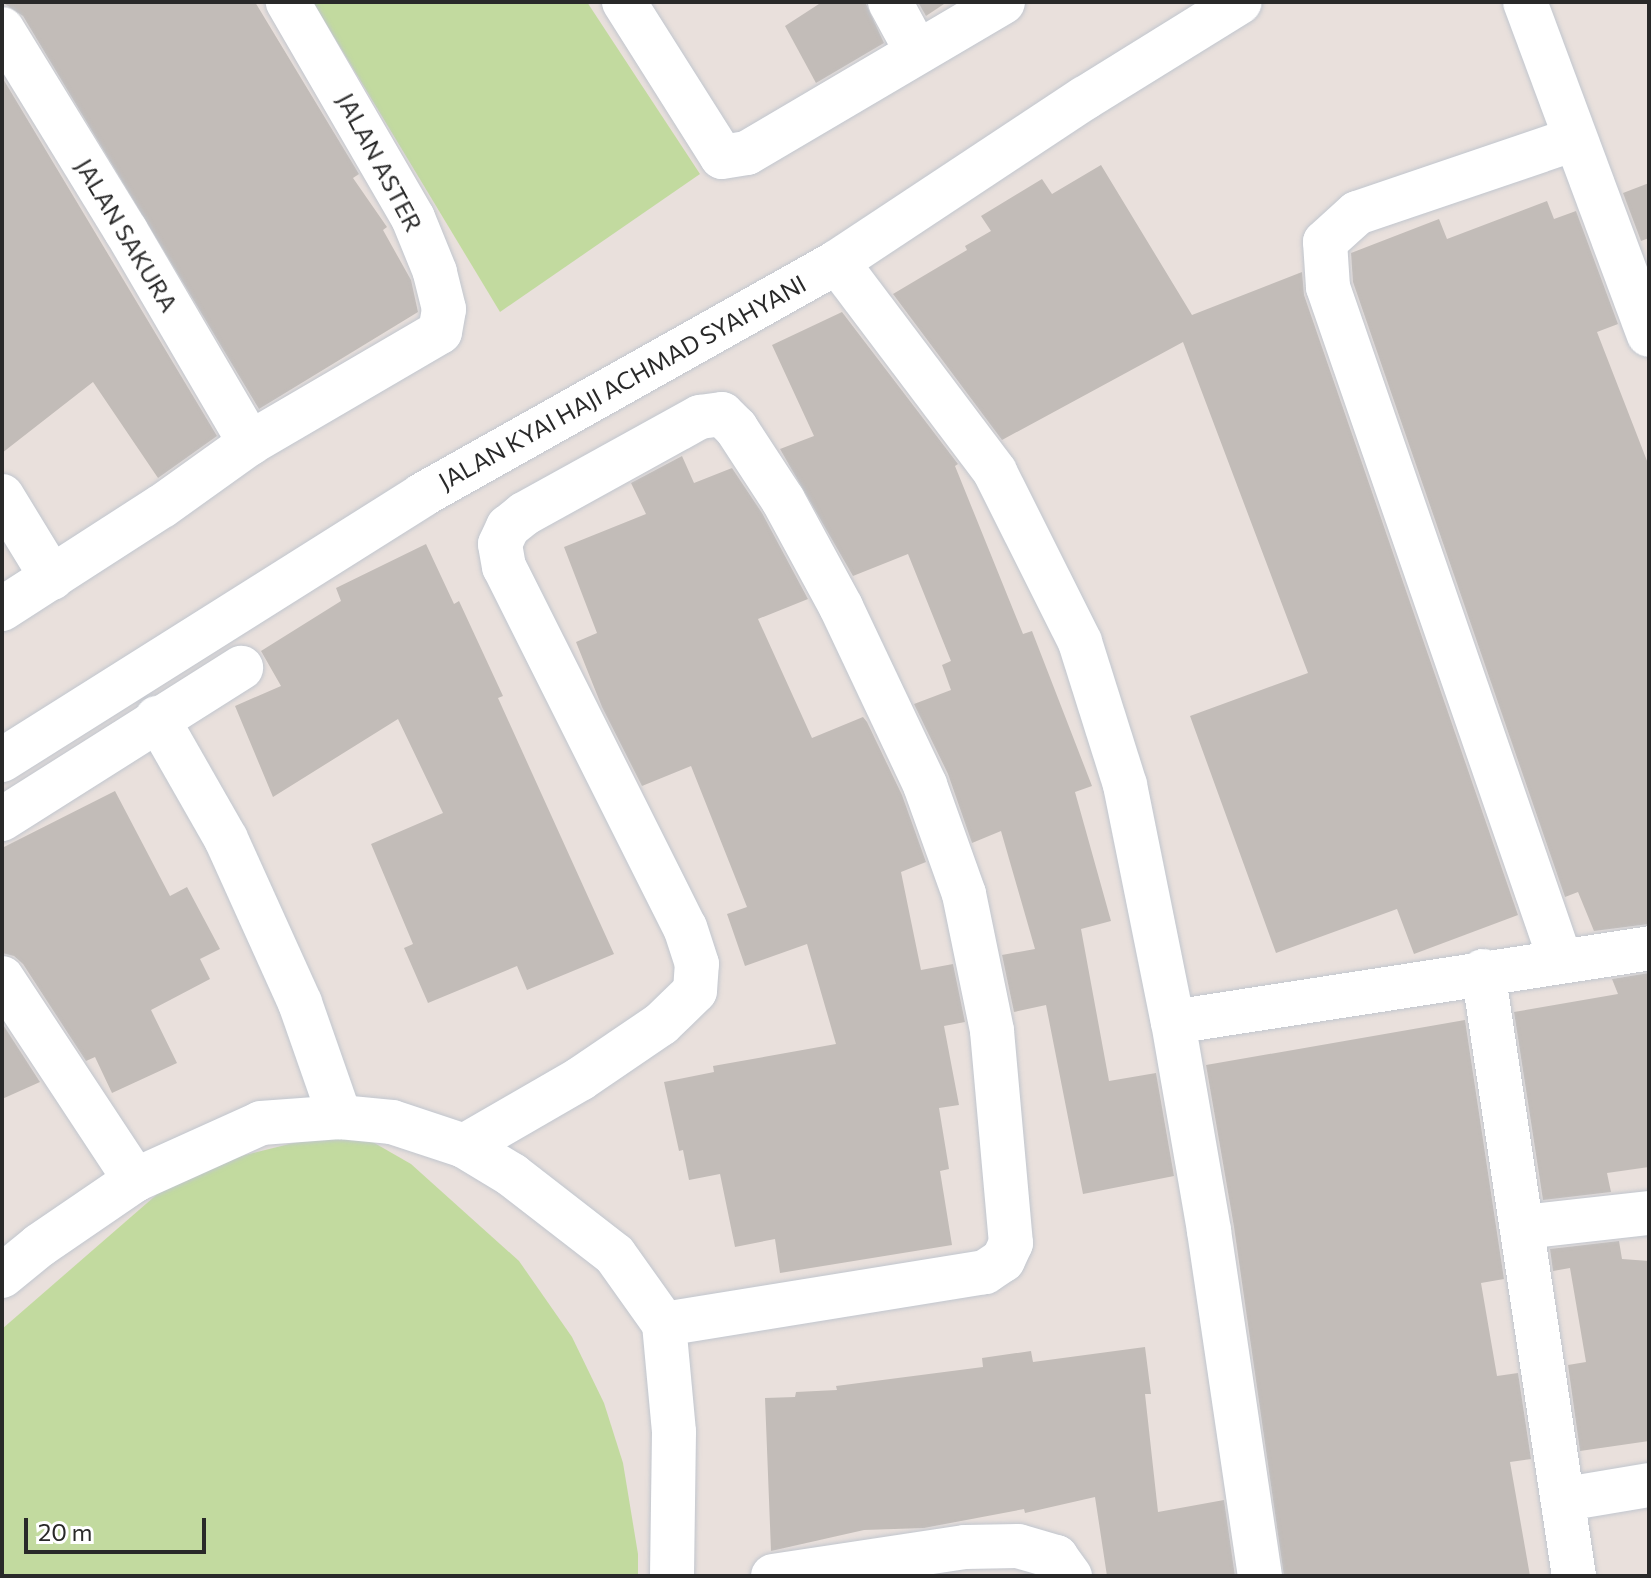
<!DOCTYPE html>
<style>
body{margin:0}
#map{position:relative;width:1651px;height:1578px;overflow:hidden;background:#e9e0dc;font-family:Commissioner,sans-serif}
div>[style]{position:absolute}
.green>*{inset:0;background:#c2da9f}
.building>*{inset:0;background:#c2bcb8}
.roads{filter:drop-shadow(0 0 2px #c1c6ce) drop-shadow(0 0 2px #c1c6ce)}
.street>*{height:44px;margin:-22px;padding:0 22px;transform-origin:22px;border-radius:22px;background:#fff}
span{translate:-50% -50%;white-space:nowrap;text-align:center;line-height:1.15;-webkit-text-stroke:6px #fff;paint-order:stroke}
.street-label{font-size:24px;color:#292929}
.frame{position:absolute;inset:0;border:4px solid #292929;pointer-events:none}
.scale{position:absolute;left:24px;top:1518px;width:182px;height:36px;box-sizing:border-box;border:4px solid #292929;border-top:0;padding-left:10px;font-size:24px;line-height:28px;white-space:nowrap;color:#292929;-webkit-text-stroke:6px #fff;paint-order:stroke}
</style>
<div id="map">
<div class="green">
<i style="clip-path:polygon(313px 2px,587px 2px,700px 174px,500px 312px)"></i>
<i style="clip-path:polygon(350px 1129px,411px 1164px,519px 1261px,572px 1337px,604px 1403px,623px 1463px,638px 1554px,638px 1576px,2px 1576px,2px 1329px,185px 1170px)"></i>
</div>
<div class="building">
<i style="clip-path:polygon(2px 2px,255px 2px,359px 174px,353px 178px,387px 227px,383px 230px,411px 280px,418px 312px,259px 409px,23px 16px)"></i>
<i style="clip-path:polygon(822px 2px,865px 2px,884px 43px,816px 83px,785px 26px)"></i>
<i style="clip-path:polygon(918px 2px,947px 2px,926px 16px)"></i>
<i style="clip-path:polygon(2px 77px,217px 436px,158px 478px,93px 382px,2px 453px)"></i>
<i style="clip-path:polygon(1101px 165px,1192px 315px,1302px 272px,1304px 295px,1518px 915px,1414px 954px,1397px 909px,1276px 953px,1190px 716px,1308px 673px,1183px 342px,1002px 440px,893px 294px,967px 250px,965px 246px,991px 231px,981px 216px,1042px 179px,1052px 194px)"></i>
<i style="clip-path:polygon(1649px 183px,1649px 238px,1641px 241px,1623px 193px)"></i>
<i style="clip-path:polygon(1547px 201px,1554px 219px,1576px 211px,1618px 324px,1597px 332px,1649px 466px,1649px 924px,1594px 931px,1578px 892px,1565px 897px,1353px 282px,1351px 253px,1439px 219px,1447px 239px)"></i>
<i style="clip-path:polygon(842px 312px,958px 464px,955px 466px,1023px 634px,1032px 631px,1092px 786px,1075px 792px,1111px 921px,1081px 929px,1109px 1081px,1156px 1073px,1174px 1176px,1083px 1194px,1046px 1005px,1014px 1012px,1002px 955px,1035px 949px,1001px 831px,972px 843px,948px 774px,914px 704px,951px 690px,942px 665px,951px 661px,908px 554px,853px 576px,780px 449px,814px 436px,772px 345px)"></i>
<i style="clip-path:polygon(682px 456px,694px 483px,732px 468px,762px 513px,808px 599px,758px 619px,812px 738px,863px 717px,867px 722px,902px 795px,926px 862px,901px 872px,921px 970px,953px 964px,965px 1022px,944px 1026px,959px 1105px,939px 1108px,949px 1169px,940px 1171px,952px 1245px,780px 1273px,775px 1239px,735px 1247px,720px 1174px,689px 1180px,683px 1150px,679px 1151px,664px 1082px,714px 1072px,713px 1066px,836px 1044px,807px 944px,745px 966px,727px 914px,747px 907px,691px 766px,642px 786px,602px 707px,576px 642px,597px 633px,564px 547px,646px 514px,631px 483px)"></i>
<i style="clip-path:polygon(426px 544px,454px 604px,459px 601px,503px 696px,498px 698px,614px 954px,527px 990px,517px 966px,428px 1003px,404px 948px,413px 944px,371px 844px,443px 813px,398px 719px,273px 797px,235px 706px,281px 686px,261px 651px,341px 601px,336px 588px)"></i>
<i style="clip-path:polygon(115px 791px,170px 896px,187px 887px,220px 949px,200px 959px,210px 979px,151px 1010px,177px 1063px,112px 1093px,95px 1057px,86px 1061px,23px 964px,14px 956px,2px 953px,2px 848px)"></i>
<i style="clip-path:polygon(1649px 973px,1649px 1167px,1607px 1173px,1611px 1192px,1543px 1200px,1514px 1012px,1618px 994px,1612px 979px)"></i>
<i style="clip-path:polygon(1465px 1020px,1504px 1279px,1481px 1283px,1497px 1376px,1518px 1373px,1531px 1459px,1510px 1462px,1530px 1576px,1284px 1576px,1234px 1227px,1206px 1065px)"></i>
<i style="clip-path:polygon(2px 1023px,40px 1082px,2px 1099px)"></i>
<i style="clip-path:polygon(1619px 1241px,1622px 1259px,1649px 1261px,1649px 1441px,1580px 1451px,1568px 1365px,1586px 1362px,1570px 1268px,1553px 1271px,1550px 1249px)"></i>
<i style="clip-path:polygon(1145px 1347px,1151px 1394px,1145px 1394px,1158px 1512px,1224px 1500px,1235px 1576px,1107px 1576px,1095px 1497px,1025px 1513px,1024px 1509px,924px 1528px,864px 1530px,771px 1551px,765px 1398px,795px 1397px,796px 1392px,837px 1390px,836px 1386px,983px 1367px,982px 1358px,1031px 1351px,1033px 1362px)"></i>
</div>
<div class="roads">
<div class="street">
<i style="left:624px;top:2px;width:183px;rotate:57.7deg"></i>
<i style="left:722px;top:157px;width:25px;rotate:-9deg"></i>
<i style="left:747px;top:153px;width:297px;rotate:-30.5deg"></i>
<i style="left:890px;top:2px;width:55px;rotate:61.6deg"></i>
<i style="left:1525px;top:2px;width:355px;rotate:69.6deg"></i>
<i style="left:2px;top:29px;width:237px;rotate:58.5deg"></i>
<i style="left:126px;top:231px;width:246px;rotate:59.7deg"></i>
<i style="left:837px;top:262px;width:263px;rotate:53deg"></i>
<i style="left:995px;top:472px;width:190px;rotate:63.4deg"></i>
<i style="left:1080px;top:642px;width:150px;rotate:72.5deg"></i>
<i style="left:1125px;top:785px;width:242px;rotate:78.6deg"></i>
<i style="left:1173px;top:1022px;width:212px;rotate:80.2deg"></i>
<i style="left:1209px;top:1231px;width:349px;rotate:81.6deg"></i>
<i style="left:2px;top:496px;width:96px;rotate:58.6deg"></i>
<i style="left:2px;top:609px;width:190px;rotate:-32.8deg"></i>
<i style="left:162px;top:506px;width:108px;rotate:-35.6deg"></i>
<i style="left:250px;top:443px;width:220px;rotate:-30.3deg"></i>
<i style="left:440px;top:332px;width:23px;rotate:-80deg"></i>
<i style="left:444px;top:309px;width:38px;rotate:-104deg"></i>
<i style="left:435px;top:272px;width:58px;rotate:-112.2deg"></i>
<i style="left:413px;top:218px;width:250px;rotate:-120.1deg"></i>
<i style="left:157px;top:718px;width:139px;rotate:60.3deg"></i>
<i style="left:226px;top:839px;width:180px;rotate:65.7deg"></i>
<i style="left:300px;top:1003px;width:121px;rotate:70.7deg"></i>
<i style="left:2px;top:760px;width:497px;rotate:-32.2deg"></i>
<i style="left:422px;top:495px;width:476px;rotate:-29.3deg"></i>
<i style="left:837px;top:262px;width:297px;rotate:-33.5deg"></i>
<i style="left:1085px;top:98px;width:182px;rotate:-31.8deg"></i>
<i style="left:2px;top:819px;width:283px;rotate:-32.3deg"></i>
<i style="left:1560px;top:959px;width:711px;rotate:-109.05deg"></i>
<i style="left:1328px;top:287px;width:45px;rotate:-93.8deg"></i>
<i style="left:1325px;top:242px;width:43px;rotate:-42.2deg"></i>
<i style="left:1357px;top:213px;width:229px;rotate:-18.8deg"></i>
<i style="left:1483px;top:971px;width:612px;rotate:81.45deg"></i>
<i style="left:2px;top:978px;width:242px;rotate:56.6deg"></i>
<i style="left:1173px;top:1022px;width:482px;rotate:-8.8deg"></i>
<i style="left:464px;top:1146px;width:134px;rotate:-30deg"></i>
<i style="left:580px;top:1079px;width:98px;rotate:-34.2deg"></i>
<i style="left:661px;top:1024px;width:47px;rotate:-44.1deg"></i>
<i style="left:695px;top:991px;width:27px;rotate:-86deg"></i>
<i style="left:697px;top:964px;width:38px;rotate:-108deg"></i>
<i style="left:685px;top:928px;width:404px;rotate:-116.6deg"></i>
<i style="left:504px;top:567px;width:23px;rotate:-100deg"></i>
<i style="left:500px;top:544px;width:19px;rotate:-65deg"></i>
<i style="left:508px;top:527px;width:21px;rotate:-39deg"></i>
<i style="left:524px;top:514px;width:201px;rotate:-28.9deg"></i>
<i style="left:700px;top:417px;width:22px;rotate:-8deg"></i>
<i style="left:722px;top:414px;width:20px;rotate:45deg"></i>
<i style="left:736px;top:428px;width:86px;rotate:56.9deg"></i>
<i style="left:783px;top:500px;width:122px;rotate:61.5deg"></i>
<i style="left:841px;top:607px;width:197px;rotate:64.7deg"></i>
<i style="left:925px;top:785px;width:116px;rotate:70.3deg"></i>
<i style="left:964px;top:894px;width:140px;rotate:78.4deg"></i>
<i style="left:992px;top:1031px;width:213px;rotate:84.9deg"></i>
<i style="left:1011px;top:1243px;width:19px;rotate:115deg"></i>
<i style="left:1003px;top:1260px;width:22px;rotate:146deg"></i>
<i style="left:985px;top:1272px;width:325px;rotate:170.8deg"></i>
<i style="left:1524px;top:1227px;width:126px;rotate:-6.4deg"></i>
<i style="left:2px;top:1276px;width:49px;rotate:-39.2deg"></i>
<i style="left:40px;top:1245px;width:115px;rotate:-34.4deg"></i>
<i style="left:135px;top:1180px;width:138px;rotate:-24.3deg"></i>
<i style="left:261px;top:1123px;width:79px;rotate:-4.3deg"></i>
<i style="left:340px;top:1117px;width:52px;rotate:5.5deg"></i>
<i style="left:392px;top:1122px;width:76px;rotate:18.4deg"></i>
<i style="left:464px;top:1146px;width:56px;rotate:31.1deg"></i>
<i style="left:512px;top:1175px;width:130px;rotate:37.8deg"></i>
<i style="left:615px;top:1255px;width:85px;rotate:54.6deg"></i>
<i style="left:664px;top:1324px;width:108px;rotate:84.7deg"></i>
<i style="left:674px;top:1432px;width:144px;rotate:90.8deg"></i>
<i style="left:1566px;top:1499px;width:84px;rotate:-9.6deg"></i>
<i style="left:773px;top:1576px;width:194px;rotate:-8.6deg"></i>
<i style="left:965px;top:1547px;width:53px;rotate:-1.1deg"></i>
<i style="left:1018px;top:1546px;width:40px;rotate:16deg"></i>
<i style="left:1056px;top:1557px;width:24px;rotate:54deg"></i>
</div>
</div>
<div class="street-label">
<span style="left:380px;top:162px;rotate:62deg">JALAN ASTER</span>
<span style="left:127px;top:235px;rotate:59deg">JALAN SAKURA</span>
<span style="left:622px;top:382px;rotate:-29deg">JALAN KYAI HAJI ACHMAD SYAHYANI</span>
</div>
<div class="frame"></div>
<div class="scale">20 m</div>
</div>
